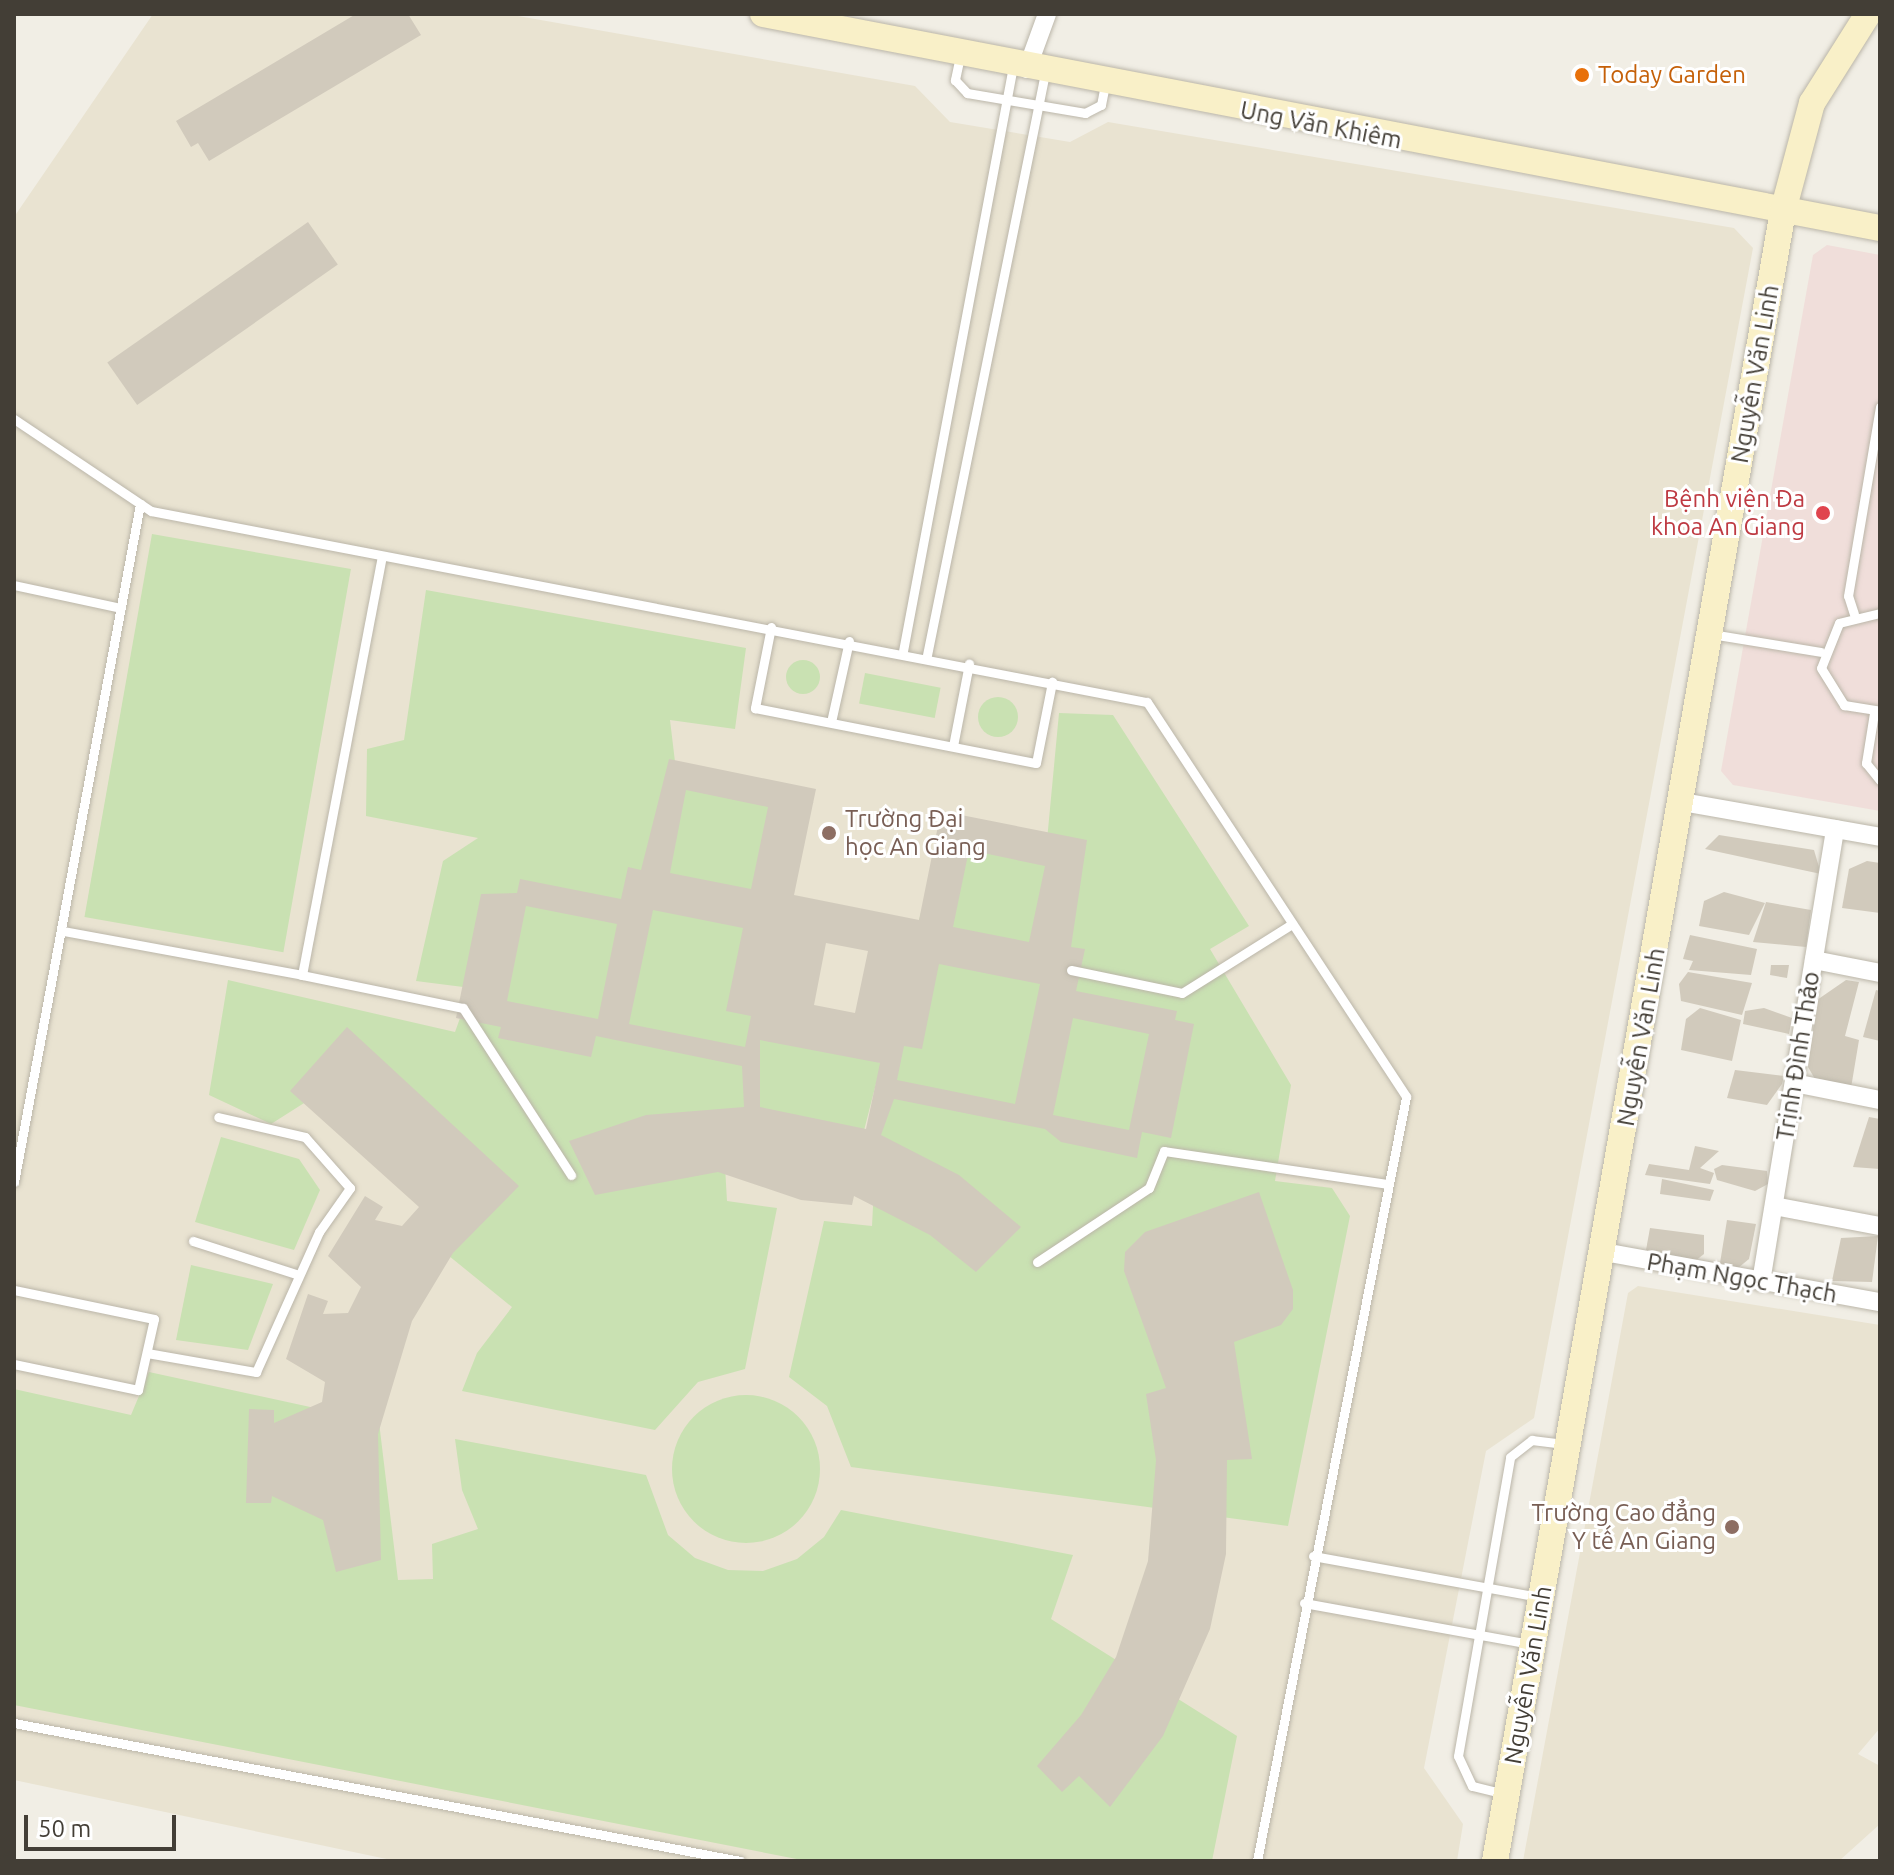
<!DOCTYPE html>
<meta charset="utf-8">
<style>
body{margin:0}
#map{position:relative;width:1894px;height:1875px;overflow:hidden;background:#f1eee5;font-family:Ubuntu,sans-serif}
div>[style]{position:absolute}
.education>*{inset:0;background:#e9e3d1}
.medical>*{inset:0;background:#f0deda}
.green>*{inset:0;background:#c9e1b2;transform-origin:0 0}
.round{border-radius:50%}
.building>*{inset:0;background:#d1cabc;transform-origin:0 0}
.roads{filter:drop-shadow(0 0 2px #bbb6a9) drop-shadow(0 0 2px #bbb6a9)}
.lane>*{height:9px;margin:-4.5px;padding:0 4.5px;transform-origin:4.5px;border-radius:4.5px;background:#fff}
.street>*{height:18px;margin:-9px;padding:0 9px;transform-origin:9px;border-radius:9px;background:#fff}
.secondary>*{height:26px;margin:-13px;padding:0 13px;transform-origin:13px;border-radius:13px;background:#f9f0c8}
.dots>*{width:22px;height:22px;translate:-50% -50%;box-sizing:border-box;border:4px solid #fff;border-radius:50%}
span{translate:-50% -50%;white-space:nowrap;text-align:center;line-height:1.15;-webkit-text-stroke:6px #fff;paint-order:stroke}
.food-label{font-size:24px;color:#c56008}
.left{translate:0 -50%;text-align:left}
.street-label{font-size:24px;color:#433e36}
.health-label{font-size:24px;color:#be3a42}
.right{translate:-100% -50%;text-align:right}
.education-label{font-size:24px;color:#785e54}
.frame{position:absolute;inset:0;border:16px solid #433e36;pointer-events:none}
.scale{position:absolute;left:24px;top:1815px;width:152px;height:36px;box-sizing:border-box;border:4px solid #433e36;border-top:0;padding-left:10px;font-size:24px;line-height:28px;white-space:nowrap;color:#433e36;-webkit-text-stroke:6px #fff;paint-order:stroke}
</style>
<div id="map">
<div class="education">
<i style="clip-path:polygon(153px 14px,507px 14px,915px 86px,950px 122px,1070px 142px,1108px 122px,1734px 228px,1753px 248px,1534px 1418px,1486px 1451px,1424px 1768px,1463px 1824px,1457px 1861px,396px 1861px,14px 1780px,14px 217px)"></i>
<i style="clip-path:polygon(1638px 1286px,1880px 1325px,1880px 1728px,1858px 1754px,1880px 1766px,1880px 1824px,1839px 1861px,1523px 1861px,1628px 1293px)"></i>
</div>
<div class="medical">
<i style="clip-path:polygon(1827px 245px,1880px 255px,1880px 811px,1733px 785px,1721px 771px,1813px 255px)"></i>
</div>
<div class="green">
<i style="left:152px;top:534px;width:202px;height:389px;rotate:10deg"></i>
<i style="clip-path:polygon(426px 590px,746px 648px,735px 729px,670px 720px,676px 770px,788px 788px,784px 1011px,880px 1063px,943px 832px,1046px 851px,1059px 713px,1113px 715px,1249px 926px,1210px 949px,1291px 1085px,1275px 1181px,1332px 1188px,1350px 1216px,1288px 1526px,851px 1467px,827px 1406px,789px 1377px,824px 1221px,872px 1226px,880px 1068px,860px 1146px,723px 1132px,727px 1201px,777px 1208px,745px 1369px,698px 1382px,655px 1430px,462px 1391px,477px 1353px,512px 1307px,433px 1243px,449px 1189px,312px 1098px,271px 1124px,209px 1095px,228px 980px,455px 1032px,471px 988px,416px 981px,443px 861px,478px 838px,366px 816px,367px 749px,404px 740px)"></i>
<i class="round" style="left:786px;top:660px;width:34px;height:34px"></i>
<i style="left:865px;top:673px;width:77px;height:31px;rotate:11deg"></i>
<i class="round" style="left:978px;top:697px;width:40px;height:40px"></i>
<i style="clip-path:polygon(221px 1137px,299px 1159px,320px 1190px,294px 1250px,195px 1222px)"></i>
<i style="clip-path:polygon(191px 1265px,273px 1284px,248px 1350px,176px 1340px)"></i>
<i style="clip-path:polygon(149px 1372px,379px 1422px,398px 1580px,433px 1579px,432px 1544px,478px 1529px,462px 1490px,455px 1439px,646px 1475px,668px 1535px,695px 1558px,728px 1570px,763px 1571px,797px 1559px,824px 1537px,841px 1510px,1073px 1555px,1051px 1619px,1237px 1736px,1212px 1861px,807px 1861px,14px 1705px,14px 1389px,131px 1415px)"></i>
<i class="round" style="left:672px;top:1395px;width:148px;height:148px"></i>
</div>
<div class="building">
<i style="clip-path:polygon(356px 14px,408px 14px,421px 35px,209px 161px,198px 143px,191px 147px,176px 121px)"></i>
<i style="left:308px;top:222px;width:52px;height:245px;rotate:55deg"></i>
<i style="clip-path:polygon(evenodd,669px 759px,816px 789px,794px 895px,919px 920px,941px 811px,1087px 840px,1071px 947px,1085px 949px,1076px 991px,1177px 1011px,1175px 1020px,1194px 1024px,1171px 1138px,1142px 1132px,1137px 1158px,1061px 1142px,1045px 1129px,894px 1099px,881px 1135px,959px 1175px,1021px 1227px,976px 1272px,930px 1235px,854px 1196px,852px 1205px,801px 1200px,718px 1172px,595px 1195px,569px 1141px,646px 1115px,744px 1107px,742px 1066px,596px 1036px,591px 1057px,498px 1038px,501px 1027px,456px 1018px,481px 894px,517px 893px,520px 879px,621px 899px,628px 867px,641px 870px,669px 759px,686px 790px,768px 807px,751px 889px,670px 873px,686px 790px,669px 759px,969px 850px,1045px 866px,1029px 942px,953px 927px,969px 850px,669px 759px,526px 906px,617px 924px,598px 1019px,507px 1001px,526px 906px,669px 759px,653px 910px,743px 928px,726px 1011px,751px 1016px,745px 1047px,629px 1024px,653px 910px,669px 759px,826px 943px,868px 951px,855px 1013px,814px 1005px,826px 943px,669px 759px,939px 964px,1040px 984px,1015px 1104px,897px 1080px,904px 1046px,922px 1049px,939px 964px,669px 759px,1073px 1018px,1149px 1034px,1129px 1130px,1053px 1115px,1073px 1018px,669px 759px,760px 1040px,880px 1063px,866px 1129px,760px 1107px,760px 1040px)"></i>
<i style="clip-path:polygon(1719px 835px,1814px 850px,1821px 874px,1705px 849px)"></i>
<i style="clip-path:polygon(1867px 861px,1880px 863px,1880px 913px,1842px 908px,1849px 869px)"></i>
<i style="clip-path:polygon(1724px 892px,1765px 903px,1749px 935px,1699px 926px,1704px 901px)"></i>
<i style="clip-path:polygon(1766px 902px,1811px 910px,1806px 947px,1753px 942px)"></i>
<i style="clip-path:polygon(1690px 935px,1757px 949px,1751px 975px,1689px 970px,1693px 961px,1683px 959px)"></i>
<i style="clip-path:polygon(1771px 965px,1789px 965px,1787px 978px,1770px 975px)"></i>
<i style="clip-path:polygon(1688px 972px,1752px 983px,1742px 1015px,1681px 1001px,1679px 984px)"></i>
<i style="clip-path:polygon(1846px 980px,1859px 982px,1845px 1036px,1859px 1040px,1851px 1088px,1819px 1086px,1808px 1067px,1817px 1000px)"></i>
<i style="clip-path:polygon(1876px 990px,1880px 991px,1880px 1041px,1863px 1037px)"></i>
<i style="clip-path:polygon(1700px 1008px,1741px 1020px,1732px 1061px,1681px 1050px,1686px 1019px)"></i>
<i style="clip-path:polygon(1764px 1008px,1792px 1018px,1789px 1034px,1743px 1024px,1745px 1011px)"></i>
<i style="clip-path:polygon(347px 1027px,519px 1186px,453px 1253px,412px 1321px,378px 1434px,381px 1560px,336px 1572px,323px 1520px,272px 1496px,271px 1503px,246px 1503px,249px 1409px,274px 1410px,274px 1423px,322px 1402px,325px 1382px,286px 1359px,308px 1294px,328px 1301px,323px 1314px,348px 1313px,361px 1287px,328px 1256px,365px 1196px,383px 1207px,375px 1220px,402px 1226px,419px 1207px,290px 1091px)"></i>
<i style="clip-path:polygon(1735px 1070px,1784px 1076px,1782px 1084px,1767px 1105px,1727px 1098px)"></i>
<i style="clip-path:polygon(1869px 1117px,1880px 1119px,1880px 1169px,1853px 1167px)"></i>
<i style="clip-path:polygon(1695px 1146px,1719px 1151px,1700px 1168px,1714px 1173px,1710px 1184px,1645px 1175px,1649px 1164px,1689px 1170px)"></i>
<i style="clip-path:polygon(1722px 1165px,1767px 1171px,1768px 1184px,1755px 1191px,1717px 1180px,1714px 1169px)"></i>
<i style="clip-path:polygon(1662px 1179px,1714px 1190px,1710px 1201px,1660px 1194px)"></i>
<i style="clip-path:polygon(1259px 1192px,1293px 1290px,1293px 1309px,1281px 1325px,1234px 1342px,1252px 1459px,1227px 1460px,1226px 1554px,1210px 1629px,1163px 1736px,1110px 1807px,1079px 1776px,1062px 1792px,1037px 1766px,1081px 1715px,1116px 1657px,1148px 1561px,1156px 1460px,1146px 1394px,1166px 1388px,1124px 1271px,1125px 1252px,1145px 1232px)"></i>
<i style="clip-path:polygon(1727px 1220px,1756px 1224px,1749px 1259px,1738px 1268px,1720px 1263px)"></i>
<i style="clip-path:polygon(1650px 1228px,1704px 1235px,1704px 1254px,1690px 1265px,1646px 1250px)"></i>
<i style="clip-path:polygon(1878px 1236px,1872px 1282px,1832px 1281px,1841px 1238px)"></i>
</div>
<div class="roads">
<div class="lane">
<i style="left:960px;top:56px;width:25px;rotate:102deg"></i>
<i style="left:955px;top:80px;width:18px;rotate:47deg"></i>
<i style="left:967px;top:93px;width:120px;rotate:9.6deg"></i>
<i style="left:1085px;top:113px;width:18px;rotate:-27deg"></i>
<i style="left:1101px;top:105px;width:20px;rotate:-79deg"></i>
<i style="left:14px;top:419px;width:165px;rotate:33.9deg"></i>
<i style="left:151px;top:511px;width:1014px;rotate:10.86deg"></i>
<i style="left:1147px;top:702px;width:472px;rotate:56.7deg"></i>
<i style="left:1406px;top:1097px;width:778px;rotate:101.04deg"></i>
<i style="left:14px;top:585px;width:109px;rotate:12.1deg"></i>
<i style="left:1880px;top:613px;width:42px;rotate:166.3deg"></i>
<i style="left:1839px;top:623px;width:48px;rotate:111.8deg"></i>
<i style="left:1821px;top:668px;width:44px;rotate:58.1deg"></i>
<i style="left:1844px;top:705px;width:36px;rotate:9deg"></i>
<i style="left:1854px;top:614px;width:19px;rotate:-108deg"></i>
<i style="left:1848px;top:596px;width:192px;rotate:-80.4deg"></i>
<i style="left:771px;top:627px;width:83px;rotate:101.2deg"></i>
<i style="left:755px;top:708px;width:286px;rotate:11.1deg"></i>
<i style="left:1036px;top:763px;width:83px;rotate:-78.8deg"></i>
<i style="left:1711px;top:634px;width:111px;rotate:9.3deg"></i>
<i style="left:903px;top:651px;width:595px;rotate:-79.35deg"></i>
<i style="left:927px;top:655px;width:594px;rotate:-78.54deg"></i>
<i style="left:1874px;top:713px;width:51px;rotate:99.1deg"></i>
<i style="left:1866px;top:763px;width:22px;rotate:51deg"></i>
<i style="left:831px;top:722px;width:83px;rotate:-77.5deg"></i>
<i style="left:953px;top:746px;width:84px;rotate:-79deg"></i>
<i style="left:63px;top:931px;width:243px;rotate:10.4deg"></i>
<i style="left:302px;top:975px;width:426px;rotate:-79.2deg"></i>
<i style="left:1071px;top:970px;width:113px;rotate:11.7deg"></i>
<i style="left:1182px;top:993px;width:130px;rotate:-32.1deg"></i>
<i style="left:302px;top:975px;width:164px;rotate:11.6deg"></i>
<i style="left:463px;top:1008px;width:199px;rotate:57.1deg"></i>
<i style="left:14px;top:1182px;width:690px;rotate:-79.47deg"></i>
<i style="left:193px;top:1241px;width:111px;rotate:17.8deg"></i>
<i style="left:1037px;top:1262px;width:134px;rotate:-33.5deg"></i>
<i style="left:1149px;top:1188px;width:40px;rotate:-68deg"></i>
<i style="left:1164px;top:1151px;width:226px;rotate:8.4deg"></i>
<i style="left:14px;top:1290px;width:143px;rotate:11.7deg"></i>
<i style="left:154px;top:1319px;width:73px;rotate:102.7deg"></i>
<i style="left:138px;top:1390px;width:127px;rotate:-168.2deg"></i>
<i style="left:147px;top:1353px;width:111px;rotate:9.9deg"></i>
<i style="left:256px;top:1372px;width:154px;rotate:-65.8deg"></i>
<i style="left:319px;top:1232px;width:54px;rotate:-54.8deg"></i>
<i style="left:350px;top:1188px;width:68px;rotate:-131.4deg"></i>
<i style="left:305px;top:1137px;width:89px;rotate:-167.1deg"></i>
<i style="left:1313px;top:1556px;width:229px;rotate:10.3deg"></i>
<i style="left:1304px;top:1603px;width:229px;rotate:10.3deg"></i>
<i style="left:14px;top:1723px;width:739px;rotate:10.76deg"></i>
<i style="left:1505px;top:1794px;width:34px;rotate:-166deg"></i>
<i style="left:1472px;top:1786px;width:33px;rotate:-115deg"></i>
<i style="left:1458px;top:1756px;width:303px;rotate:-80.1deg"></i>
<i style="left:1510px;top:1457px;width:28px;rotate:-38deg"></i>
<i style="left:1532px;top:1440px;width:34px;rotate:7deg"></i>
</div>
<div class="street">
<i style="left:1027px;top:69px;width:59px;rotate:-70deg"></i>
<i style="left:1682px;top:802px;width:201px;rotate:10deg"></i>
<i style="left:1814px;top:960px;width:67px;rotate:11.1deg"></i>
<i style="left:1794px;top:1083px;width:88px;rotate:11.2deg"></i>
<i style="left:1774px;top:1206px;width:108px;rotate:10.7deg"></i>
<i style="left:1604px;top:1252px;width:280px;rotate:10.3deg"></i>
<i style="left:1761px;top:1282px;width:459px;rotate:-80.7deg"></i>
</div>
<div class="secondary">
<i style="left:763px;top:14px;width:1137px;rotate:10.85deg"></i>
<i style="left:1495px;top:1861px;width:1675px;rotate:-80.1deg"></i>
<i style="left:1783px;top:211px;width:112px;rotate:-75deg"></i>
<i style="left:1812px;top:103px;width:105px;rotate:-57.8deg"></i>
</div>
</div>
<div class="dots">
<i style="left:1582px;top:75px;background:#e8710a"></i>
<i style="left:1823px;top:513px;background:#e0444e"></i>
<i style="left:829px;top:833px;background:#8d6e63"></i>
<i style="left:1732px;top:1527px;background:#8d6e63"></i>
</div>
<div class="food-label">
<span class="left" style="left:1598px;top:75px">Today Garden</span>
</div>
<div class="street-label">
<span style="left:1321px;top:125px;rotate:11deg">Ung Văn Khiêm</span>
<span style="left:1755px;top:374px;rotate:-80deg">Nguyễn Văn Linh</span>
<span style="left:1641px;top:1037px;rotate:-80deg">Nguyễn Văn Linh</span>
<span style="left:1798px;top:1056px;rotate:-81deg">Trịnh Đình Thảo</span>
<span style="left:1742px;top:1278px;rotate:10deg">Phạm Ngọc Thạch</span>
<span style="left:1528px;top:1675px;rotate:-80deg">Nguyễn Văn Linh</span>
</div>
<div class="health-label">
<span class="right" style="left:1805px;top:513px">Bệnh viện Đa<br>khoa An Giang</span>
</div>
<div class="education-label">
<span class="left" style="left:845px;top:833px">Trường Đại<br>học An Giang</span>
<span class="right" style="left:1716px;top:1527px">Trường Cao đẳng<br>Y tế An Giang</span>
</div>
<div class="frame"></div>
<div class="scale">50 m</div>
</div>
